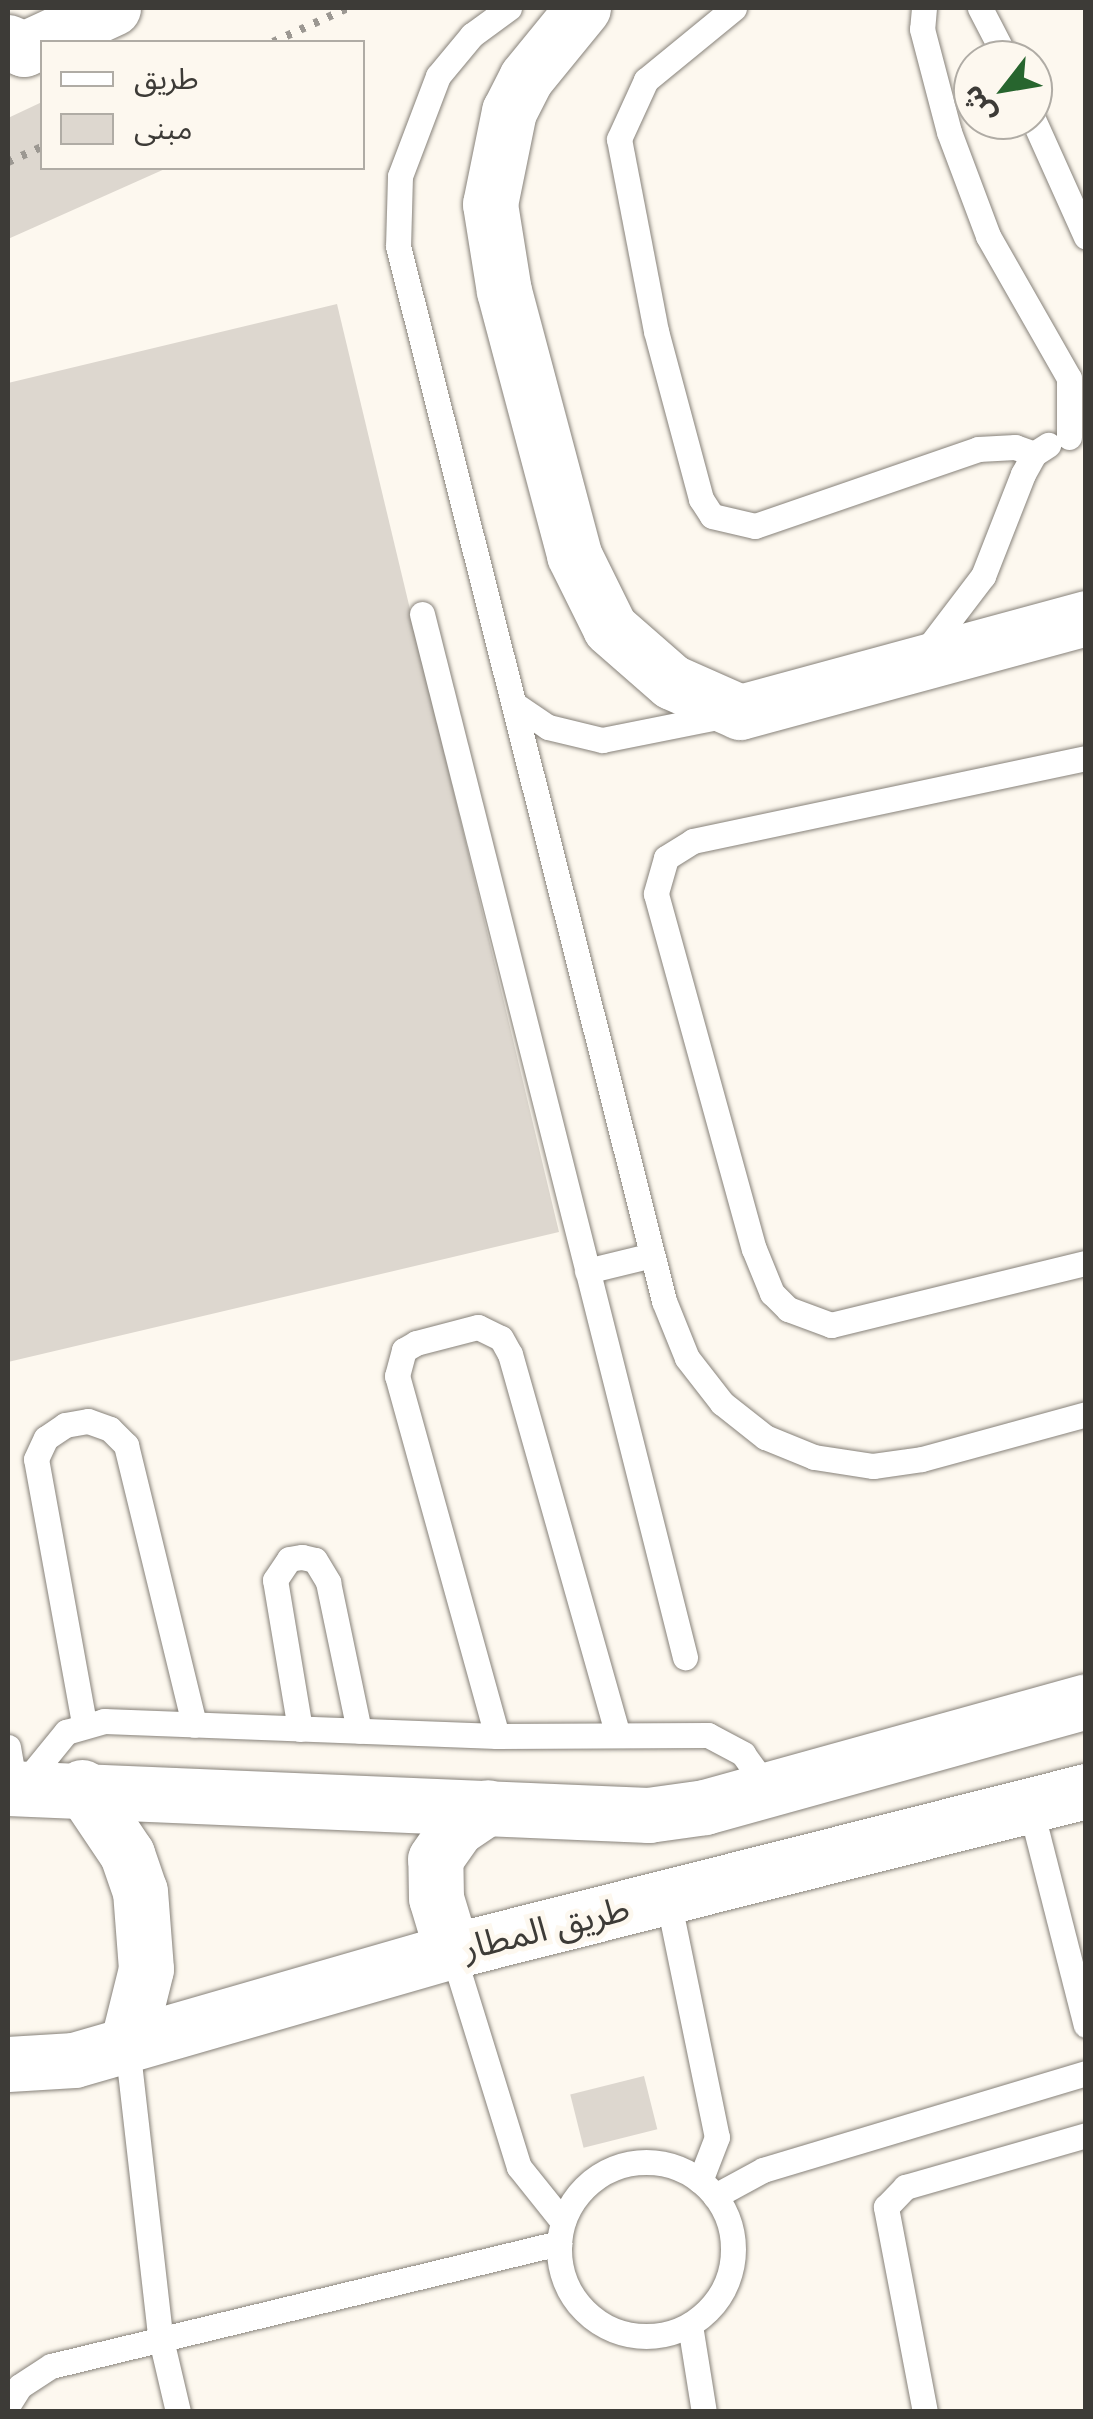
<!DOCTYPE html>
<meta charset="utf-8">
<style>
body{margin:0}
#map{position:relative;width:1093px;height:2419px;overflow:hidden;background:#fdf8ef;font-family:Helvetica,"Noto Sans Arabic",sans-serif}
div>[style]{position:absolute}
.building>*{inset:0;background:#ddd7cf;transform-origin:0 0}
.roads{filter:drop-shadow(0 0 2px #87827a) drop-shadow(0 0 2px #87827a)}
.service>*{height:25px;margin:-12.5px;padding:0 12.5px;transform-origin:12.5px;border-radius:12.5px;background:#fff}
.service>.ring{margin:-12.5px;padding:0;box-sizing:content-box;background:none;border:25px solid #fff;border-radius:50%}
.tertiary>*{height:55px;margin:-27.5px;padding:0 27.5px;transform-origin:27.5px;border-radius:27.5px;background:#fff}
.rail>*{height:8px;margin-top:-4px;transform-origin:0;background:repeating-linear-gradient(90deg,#9c9892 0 5px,transparent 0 15px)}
span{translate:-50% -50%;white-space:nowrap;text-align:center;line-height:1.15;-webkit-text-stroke:10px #fdf8ef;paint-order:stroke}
.street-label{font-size:35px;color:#3d3b37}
.frame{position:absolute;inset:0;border:10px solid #3d3b37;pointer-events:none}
.legend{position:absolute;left:40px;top:40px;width:325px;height:130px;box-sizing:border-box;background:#fdf8ef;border:2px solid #b0aca5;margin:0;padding:12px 18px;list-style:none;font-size:30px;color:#3d3b37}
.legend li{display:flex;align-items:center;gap:20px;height:50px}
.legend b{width:50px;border:2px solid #b0aca5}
.north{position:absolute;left:953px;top:40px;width:100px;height:100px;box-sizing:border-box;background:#fdf8ef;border:2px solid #b0aca5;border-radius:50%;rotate:239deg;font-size:28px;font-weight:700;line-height:40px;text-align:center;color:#3d3b37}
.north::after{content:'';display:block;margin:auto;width:35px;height:45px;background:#27652e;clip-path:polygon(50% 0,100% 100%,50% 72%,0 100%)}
</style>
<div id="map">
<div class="building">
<i style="clip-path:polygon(42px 102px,42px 168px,167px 168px,8px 239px,8px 118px)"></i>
<i style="clip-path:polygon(337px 304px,559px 1232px,8px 1362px,8px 383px)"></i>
<i style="left:644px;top:2076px;width:55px;height:76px;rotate:76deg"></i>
</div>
<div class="roads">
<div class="service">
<i style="left:509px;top:8px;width:46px;rotate:143.9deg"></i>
<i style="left:472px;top:35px;width:53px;rotate:129.7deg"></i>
<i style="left:438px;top:76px;width:107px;rotate:110.8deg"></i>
<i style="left:400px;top:176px;width:70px;rotate:91.6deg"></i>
<i style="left:398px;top:246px;width:1088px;rotate:75.85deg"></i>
<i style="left:664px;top:1301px;width:61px;rotate:68deg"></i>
<i style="left:687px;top:1358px;width:57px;rotate:52.1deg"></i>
<i style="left:722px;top:1403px;width:55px;rotate:38.3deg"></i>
<i style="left:765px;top:1437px;width:53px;rotate:22.2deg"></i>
<i style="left:814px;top:1457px;width:60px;rotate:8.7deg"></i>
<i style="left:873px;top:1466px;width:49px;rotate:-8.1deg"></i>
<i style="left:922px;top:1459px;width:170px;rotate:-15.3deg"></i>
<i style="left:734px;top:8px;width:114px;rotate:140.7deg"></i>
<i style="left:646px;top:80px;width:65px;rotate:114.6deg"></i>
<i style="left:619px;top:139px;width:196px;rotate:79.1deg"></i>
<i style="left:656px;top:331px;width:174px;rotate:75deg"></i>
<i style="left:701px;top:499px;width:20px;rotate:57deg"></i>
<i style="left:712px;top:516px;width:44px;rotate:13.1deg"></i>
<i style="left:755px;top:526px;width:236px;rotate:-19deg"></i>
<i style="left:978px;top:449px;width:37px;rotate:-3deg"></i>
<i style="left:1015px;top:447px;width:20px;rotate:20deg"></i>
<i style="left:924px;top:8px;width:21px;rotate:95deg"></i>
<i style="left:922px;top:29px;width:106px;rotate:75.3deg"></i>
<i style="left:949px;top:132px;width:111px;rotate:69.4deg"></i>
<i style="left:988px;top:236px;width:163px;rotate:60.3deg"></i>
<i style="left:1069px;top:378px;width:59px;rotate:90deg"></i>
<i style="left:980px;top:8px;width:59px;rotate:62.6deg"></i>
<i style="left:1033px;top:119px;width:129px;rotate:65.8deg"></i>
<i style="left:422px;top:614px;width:1076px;rotate:75.85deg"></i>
<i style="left:925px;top:652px;width:96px;rotate:-52.7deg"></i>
<i style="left:983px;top:576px;width:110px;rotate:-68.6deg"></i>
<i style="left:1023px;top:474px;width:23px;rotate:-61deg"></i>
<i style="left:1034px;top:454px;width:17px;rotate:-33deg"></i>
<i style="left:514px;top:704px;width:41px;rotate:34.1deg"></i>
<i style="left:548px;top:727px;width:56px;rotate:13.5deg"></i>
<i style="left:602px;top:740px;width:127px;rotate:-11.3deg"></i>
<i style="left:1086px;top:758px;width:402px;rotate:168.1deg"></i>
<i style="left:693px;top:841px;width:32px;rotate:148deg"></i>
<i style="left:666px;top:858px;width:37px;rotate:106deg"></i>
<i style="left:656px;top:894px;width:368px;rotate:74.6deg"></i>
<i style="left:754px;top:1249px;width:48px;rotate:67.8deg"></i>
<i style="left:772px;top:1293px;width:23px;rotate:45deg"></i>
<i style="left:788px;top:1309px;width:46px;rotate:20.4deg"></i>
<i style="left:831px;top:1325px;width:262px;rotate:-13.7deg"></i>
<i style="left:587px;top:1271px;width:67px;rotate:-13.8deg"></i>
<i style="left:84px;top:1723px;width:268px;rotate:-100.3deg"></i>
<i style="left:36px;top:1459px;width:23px;rotate:-65deg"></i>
<i style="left:46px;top:1438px;width:23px;rotate:-34deg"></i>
<i style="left:65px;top:1425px;width:23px;rotate:-10deg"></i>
<i style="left:88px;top:1421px;width:23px;rotate:20deg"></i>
<i style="left:110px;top:1429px;width:23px;rotate:45deg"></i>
<i style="left:126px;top:1445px;width:288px;rotate:76.3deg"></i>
<i style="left:300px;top:1729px;width:151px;rotate:-99.5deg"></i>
<i style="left:275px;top:1580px;width:25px;rotate:-56deg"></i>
<i style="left:289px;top:1559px;width:13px;rotate:-9deg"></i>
<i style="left:302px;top:1557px;width:13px;rotate:13deg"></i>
<i style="left:315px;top:1560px;width:26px;rotate:59deg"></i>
<i style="left:328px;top:1582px;width:152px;rotate:78.2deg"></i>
<i style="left:497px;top:1736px;width:374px;rotate:-105.5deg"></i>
<i style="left:397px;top:1376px;width:27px;rotate:-75deg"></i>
<i style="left:404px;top:1350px;width:14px;rotate:-30deg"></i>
<i style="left:416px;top:1343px;width:64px;rotate:-14.5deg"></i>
<i style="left:478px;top:1327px;width:25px;rotate:26deg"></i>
<i style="left:501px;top:1338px;width:18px;rotate:61deg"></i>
<i style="left:510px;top:1354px;width:393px;rotate:74.2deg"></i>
<i style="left:8px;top:1747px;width:41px;rotate:80.1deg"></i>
<i style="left:22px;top:1786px;width:70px;rotate:-50.8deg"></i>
<i style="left:66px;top:1732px;width:40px;rotate:-16deg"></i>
<i style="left:104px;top:1721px;width:393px;rotate:2.2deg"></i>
<i style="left:497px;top:1736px;width:211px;rotate:-0.3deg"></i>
<i style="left:708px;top:1735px;width:40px;rotate:28deg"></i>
<i style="left:743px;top:1754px;width:44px;rotate:54.2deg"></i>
<i style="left:1030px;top:1806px;width:226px;rotate:75.7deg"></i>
<i style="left:668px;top:1899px;width:243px;rotate:78.4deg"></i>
<i style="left:717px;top:2137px;width:47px;rotate:111.1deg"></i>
<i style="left:452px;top:1951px;width:226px;rotate:72.8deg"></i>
<i style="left:519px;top:2167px;width:70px;rotate:51.3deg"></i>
<i style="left:127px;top:2045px;width:292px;rotate:83.5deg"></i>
<i style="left:160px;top:2335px;width:79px;rotate:76.8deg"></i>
<i class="ring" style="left:559px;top:2162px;width:149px;height:149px"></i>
<i style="left:715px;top:2196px;width:55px;rotate:-28.4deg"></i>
<i style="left:763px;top:2170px;width:337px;rotate:-16.7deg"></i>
<i style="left:690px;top:2325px;width:88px;rotate:80.9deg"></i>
<i style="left:8px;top:2405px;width:22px;rotate:-58deg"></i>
<i style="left:20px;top:2386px;width:37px;rotate:-33deg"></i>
<i style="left:51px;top:2366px;width:523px;rotate:-13.61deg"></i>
<i style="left:925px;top:2412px;width:209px;rotate:-100.8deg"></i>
<i style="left:886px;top:2207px;width:28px;rotate:-46deg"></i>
<i style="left:905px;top:2187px;width:188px;rotate:-16deg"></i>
</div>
<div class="tertiary">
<i style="left:583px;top:8px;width:90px;rotate:129.2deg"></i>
<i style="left:526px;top:78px;width:37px;rotate:117deg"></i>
<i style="left:509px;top:111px;width:95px;rotate:101.5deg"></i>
<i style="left:490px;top:204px;width:88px;rotate:80.9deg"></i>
<i style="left:504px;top:291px;width:273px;rotate:75.1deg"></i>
<i style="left:574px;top:555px;width:81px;rotate:63.7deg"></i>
<i style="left:610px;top:628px;width:82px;rotate:41.1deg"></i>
<i style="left:672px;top:682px;width:74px;rotate:23.8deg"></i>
<i style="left:740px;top:712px;width:359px;rotate:-15.2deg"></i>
<i style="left:8px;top:42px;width:17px;rotate:24deg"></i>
<i style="left:24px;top:49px;width:98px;rotate:-24.7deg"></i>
<i style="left:82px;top:1787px;width:81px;rotate:56.1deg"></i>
<i style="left:127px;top:1854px;width:39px;rotate:71deg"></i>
<i style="left:140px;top:1891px;width:78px;rotate:85.6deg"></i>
<i style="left:146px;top:1969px;width:78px;rotate:104deg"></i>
<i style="left:8px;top:1788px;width:641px;rotate:2.42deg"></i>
<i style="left:648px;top:1815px;width:58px;rotate:-8deg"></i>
<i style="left:705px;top:1807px;width:395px;rotate:-15.5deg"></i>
<i style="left:452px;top:1951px;width:55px;rotate:-106.8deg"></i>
<i style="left:436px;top:1898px;width:39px;rotate:-91deg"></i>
<i style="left:435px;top:1859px;width:38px;rotate:-55deg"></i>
<i style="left:457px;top:1828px;width:37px;rotate:-34deg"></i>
<i style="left:8px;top:2064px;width:66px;rotate:-3.5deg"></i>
<i style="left:74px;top:2060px;width:393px;rotate:-16.1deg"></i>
<i style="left:452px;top:1951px;width:654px;rotate:-14.16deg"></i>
</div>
</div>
<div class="rail">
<i style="left:273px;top:42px;width:82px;rotate:-24.4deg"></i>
<i style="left:8px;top:162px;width:37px;rotate:-24deg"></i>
</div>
<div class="street-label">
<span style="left:546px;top:1928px;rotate:-14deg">طريق المطار</span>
</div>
<div class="frame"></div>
<ul class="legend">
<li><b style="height:12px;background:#fff"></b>طريق</li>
<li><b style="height:28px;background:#ddd7cf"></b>مبنى</li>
</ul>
<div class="north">ش</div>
</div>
